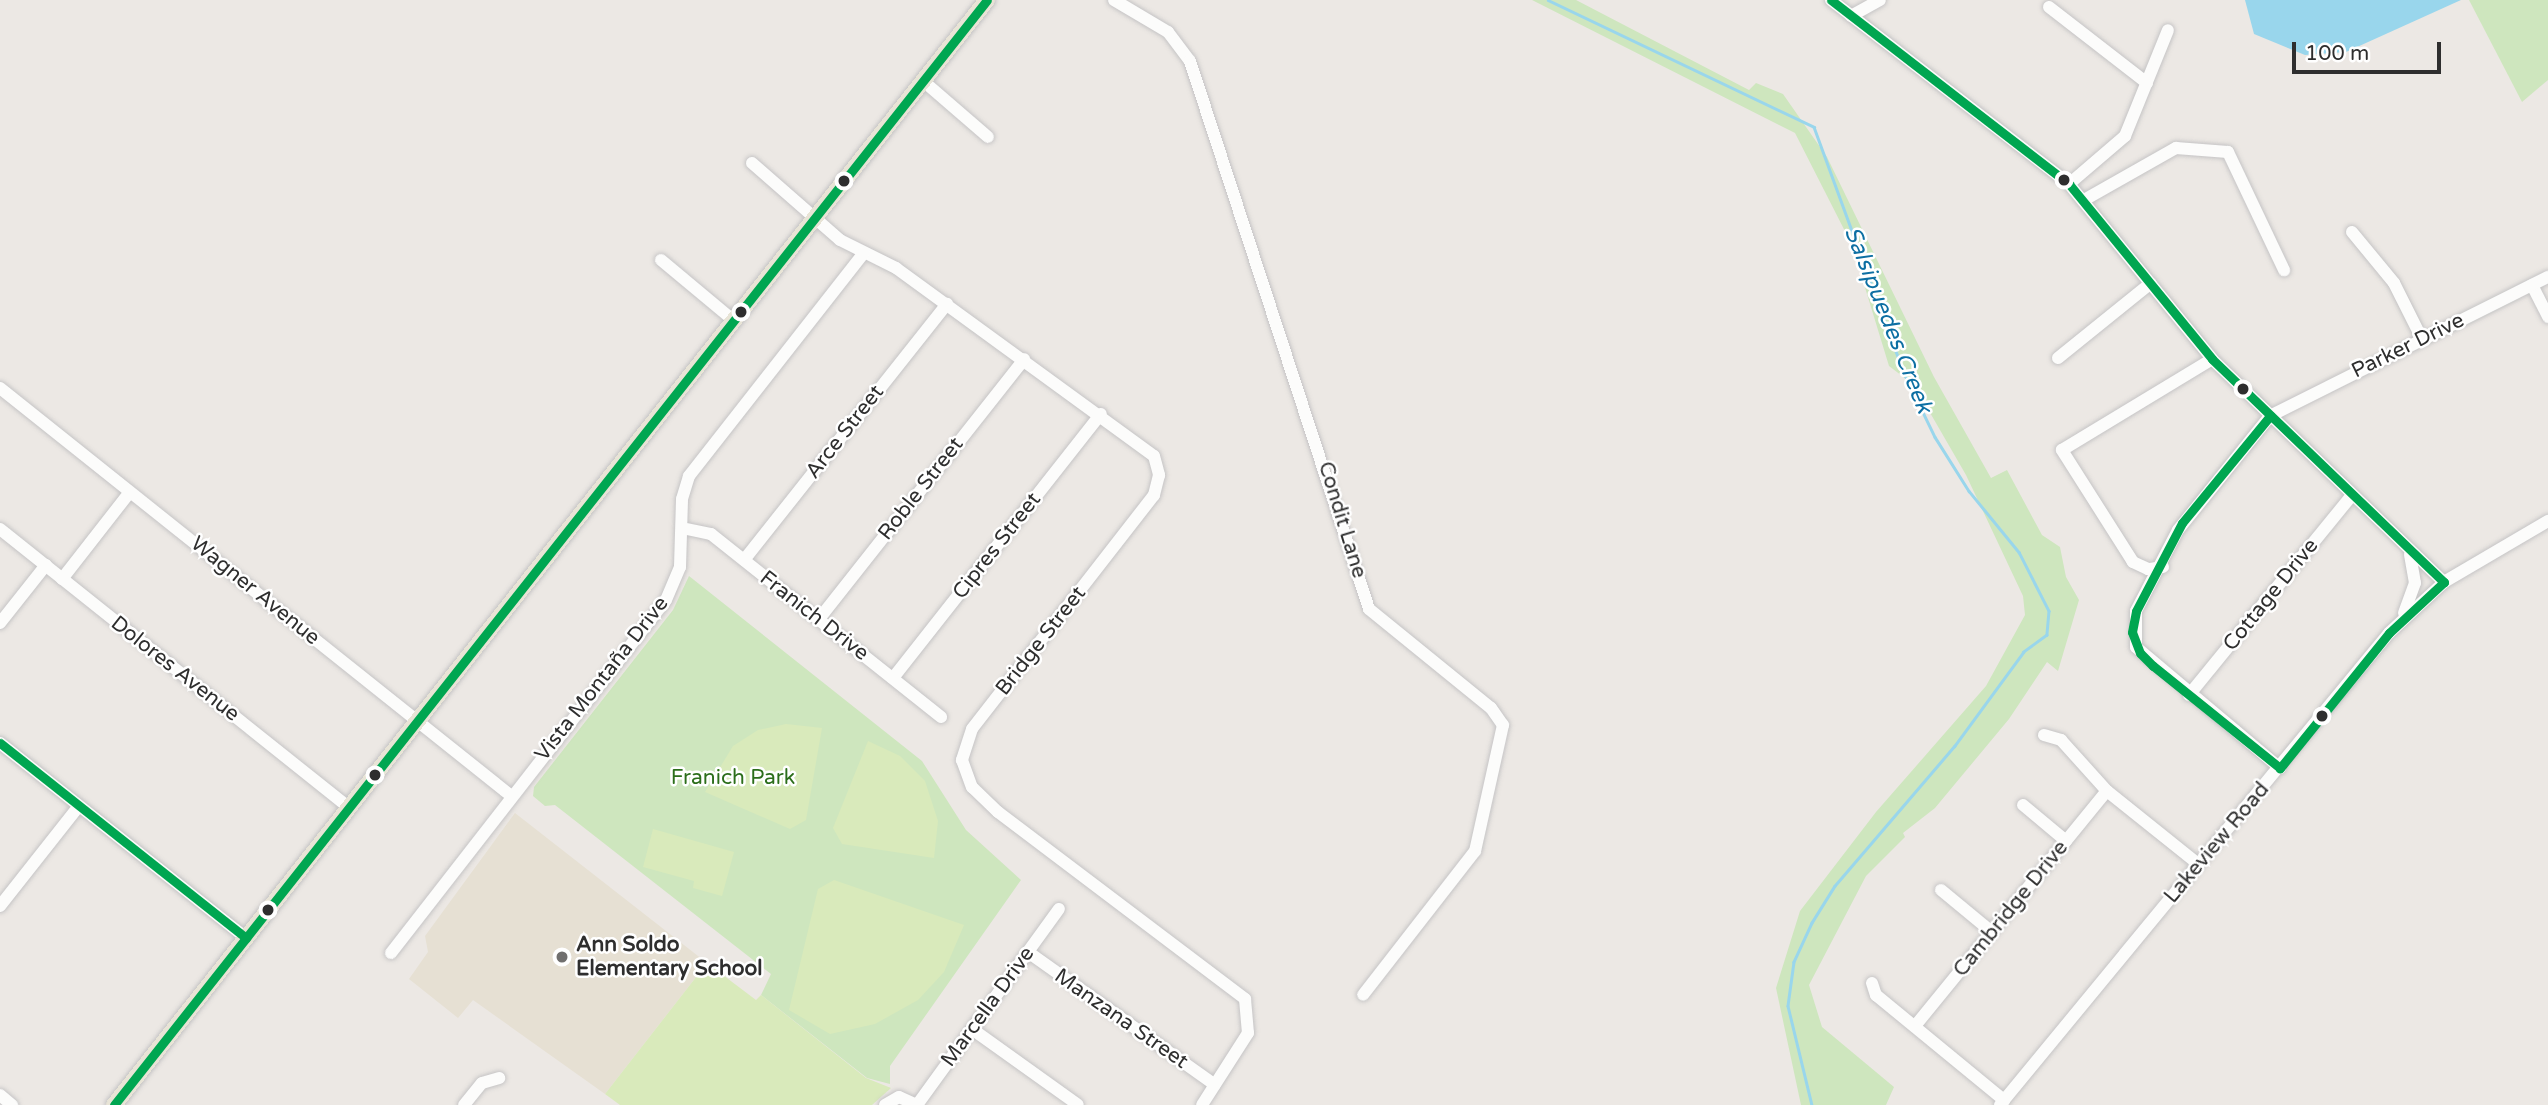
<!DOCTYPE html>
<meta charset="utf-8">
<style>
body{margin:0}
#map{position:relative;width:2548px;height:1105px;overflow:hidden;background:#ece8e4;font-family:"Varela Round",sans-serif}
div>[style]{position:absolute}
.education>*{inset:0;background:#e6e0d3}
.green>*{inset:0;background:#cee6be}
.pitch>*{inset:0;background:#d9eabb}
.water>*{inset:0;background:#99d6ec}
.stream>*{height:2.5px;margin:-1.25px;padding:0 1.25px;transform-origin:1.25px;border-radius:1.25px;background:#99d6ec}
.roads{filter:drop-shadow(0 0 2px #c5c4c5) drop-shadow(0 0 2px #c5c4c5)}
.minor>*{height:12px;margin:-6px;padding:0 6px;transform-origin:6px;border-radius:6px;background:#fcfcfb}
.major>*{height:16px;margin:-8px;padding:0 8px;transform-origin:8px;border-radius:8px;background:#e8e4d6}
.bus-1>*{height:9px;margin:-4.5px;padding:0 4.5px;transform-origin:4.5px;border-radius:4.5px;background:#00a651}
.dots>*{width:19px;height:19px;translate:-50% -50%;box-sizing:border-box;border:4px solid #fff;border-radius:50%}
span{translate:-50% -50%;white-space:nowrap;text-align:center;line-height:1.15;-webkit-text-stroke:5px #fff;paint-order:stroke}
.street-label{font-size:21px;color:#2e2e2e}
.park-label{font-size:21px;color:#2c6e1b}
.poi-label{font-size:21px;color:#2e2e2e;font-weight:700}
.left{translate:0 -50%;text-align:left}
.water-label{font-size:23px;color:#0d6fa3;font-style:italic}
.scale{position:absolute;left:2292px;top:42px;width:149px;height:32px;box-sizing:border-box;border:4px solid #2e2e2e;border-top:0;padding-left:9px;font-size:21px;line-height:24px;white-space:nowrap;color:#2e2e2e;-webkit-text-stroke:5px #fff;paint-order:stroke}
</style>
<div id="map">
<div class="education">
<i style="clip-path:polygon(515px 813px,707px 963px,605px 1094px,473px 1000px,458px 1018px,409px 979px,428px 952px,425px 936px)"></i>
</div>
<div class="green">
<i style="clip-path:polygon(1532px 0,1576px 0,1749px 90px,1756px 83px,1783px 94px,1827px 157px,1934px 377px,1991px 478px,2007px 470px,2042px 535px,2060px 547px,2066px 577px,2079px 600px,2058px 671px,2047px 662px,2009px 719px,1935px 808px,1903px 833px,1905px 837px,1866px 876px,1809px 985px,1822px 1027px,1894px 1087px,1886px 1105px,1801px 1105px,1776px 988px,1800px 911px,1876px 812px,1986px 686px,2025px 615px,2023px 596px,1966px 475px,1914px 385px,1889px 366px,1852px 245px,1795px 133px)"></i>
<i style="clip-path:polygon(2469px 0,2548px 0,2548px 80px,2522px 102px)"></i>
<i style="clip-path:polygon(689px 576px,922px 761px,966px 830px,1021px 880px,890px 1066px,890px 1084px,867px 1078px,761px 995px,771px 974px,555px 805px,545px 806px,533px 796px,534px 787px,673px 610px)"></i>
</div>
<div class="pitch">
<i style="clip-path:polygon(786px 724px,822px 728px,806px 820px,790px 829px,705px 792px,733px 746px,758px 730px)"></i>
<i style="clip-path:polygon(868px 741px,900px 756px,925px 781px,938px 821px,934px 858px,842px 844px,833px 828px)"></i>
<i style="clip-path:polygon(653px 829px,734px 852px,722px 896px,693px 888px,694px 881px,643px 867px)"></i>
<i style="clip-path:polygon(834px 880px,964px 925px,944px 972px,918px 1000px,875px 1024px,830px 1034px,789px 1010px,818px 889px)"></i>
<i style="clip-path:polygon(707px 963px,756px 1000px,761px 995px,866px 1078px,891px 1088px,872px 1105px,620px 1105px,605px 1094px)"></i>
</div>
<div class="water">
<i style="clip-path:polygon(2245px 0,2461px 0,2346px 52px,2305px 55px,2254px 34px)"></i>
</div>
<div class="stream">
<i style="left:1548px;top:0;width:295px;rotate:25.5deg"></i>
<i style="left:1814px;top:127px;width:264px;rotate:69.9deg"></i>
<i style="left:1905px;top:375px;width:69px;rotate:64.2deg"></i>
<i style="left:1935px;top:437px;width:64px;rotate:57.8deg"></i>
<i style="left:1969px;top:491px;width:79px;rotate:50.7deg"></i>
<i style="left:2019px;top:552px;width:66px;rotate:63deg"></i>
<i style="left:2049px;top:611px;width:24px;rotate:95deg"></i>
<i style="left:2047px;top:635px;width:29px;rotate:144deg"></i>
<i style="left:2024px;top:652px;width:117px;rotate:126.3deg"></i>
<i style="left:1955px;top:746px;width:184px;rotate:130.6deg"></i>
<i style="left:1835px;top:886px;width:44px;rotate:121.9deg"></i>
<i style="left:1812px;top:923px;width:43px;rotate:114.8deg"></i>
<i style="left:1794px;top:962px;width:44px;rotate:97.8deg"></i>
<i style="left:1788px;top:1006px;width:102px;rotate:76.4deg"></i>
</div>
<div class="roads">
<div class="minor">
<i style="left:1114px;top:0;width:63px;rotate:30.7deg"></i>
<i style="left:1168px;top:32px;width:36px;rotate:53deg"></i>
<i style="left:1190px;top:61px;width:576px;rotate:71.91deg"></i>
<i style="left:1369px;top:609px;width:157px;rotate:39.1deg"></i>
<i style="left:1491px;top:708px;width:21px;rotate:55deg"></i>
<i style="left:1503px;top:725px;width:129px;rotate:102.5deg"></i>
<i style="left:1475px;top:851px;width:182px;rotate:127.9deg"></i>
<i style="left:1831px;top:0;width:301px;rotate:37.7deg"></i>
<i style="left:2069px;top:184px;width:226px;rotate:50.7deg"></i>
<i style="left:2212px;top:359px;width:322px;rotate:43.9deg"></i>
<i style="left:2049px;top:7px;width:124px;rotate:37.8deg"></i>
<i style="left:1851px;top:16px;width:33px;rotate:-29deg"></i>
<i style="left:922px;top:80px;width:87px;rotate:40.8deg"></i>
<i style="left:752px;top:163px;width:117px;rotate:41.2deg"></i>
<i style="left:840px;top:240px;width:63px;rotate:26.6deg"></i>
<i style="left:896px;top:268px;width:319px;rotate:36.1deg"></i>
<i style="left:1154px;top:456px;width:20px;rotate:75deg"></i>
<i style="left:1159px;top:475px;width:21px;rotate:104deg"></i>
<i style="left:1154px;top:495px;width:296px;rotate:127.9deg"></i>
<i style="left:972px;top:729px;width:33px;rotate:108deg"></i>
<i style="left:962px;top:760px;width:29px;rotate:70deg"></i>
<i style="left:972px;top:787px;width:36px;rotate:44deg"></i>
<i style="left:998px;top:812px;width:310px;rotate:37.1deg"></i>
<i style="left:1245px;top:999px;width:34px;rotate:85deg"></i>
<i style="left:1248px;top:1033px;width:85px;rotate:122.6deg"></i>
<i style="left:2069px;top:184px;width:74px;rotate:-40.6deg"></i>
<i style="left:2125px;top:136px;width:114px;rotate:-67.9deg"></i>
<i style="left:2084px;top:200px;width:106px;rotate:-29.5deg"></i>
<i style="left:2176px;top:148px;width:52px;rotate:4.4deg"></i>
<i style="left:2228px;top:152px;width:131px;rotate:64.6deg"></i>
<i style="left:2352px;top:232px;width:66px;rotate:50.5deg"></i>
<i style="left:2394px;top:283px;width:63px;rotate:63.4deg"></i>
<i style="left:661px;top:260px;width:94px;rotate:39.8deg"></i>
<i style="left:2532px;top:285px;width:36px;rotate:63deg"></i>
<i style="left:2058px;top:358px;width:119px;rotate:-38.9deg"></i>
<i style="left:0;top:388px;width:652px;rotate:38.59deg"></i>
<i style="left:682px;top:528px;width:30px;rotate:12deg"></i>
<i style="left:711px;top:534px;width:294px;rotate:38.5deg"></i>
<i style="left:0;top:529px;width:448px;rotate:38.6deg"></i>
<i style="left:744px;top:560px;width:327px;rotate:-51.6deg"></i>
<i style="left:2163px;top:567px;width:15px;rotate:172deg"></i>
<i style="left:2148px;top:569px;width:17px;rotate:-155deg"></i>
<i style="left:2133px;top:562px;width:133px;rotate:-122.4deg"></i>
<i style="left:2062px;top:450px;width:175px;rotate:-31.2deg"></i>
<i style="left:62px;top:579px;width:110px;rotate:-52deg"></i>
<i style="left:2404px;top:613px;width:32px;rotate:-70deg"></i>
<i style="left:2415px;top:583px;width:29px;rotate:-100deg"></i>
<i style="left:819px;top:619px;width:331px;rotate:-51.7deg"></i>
<i style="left:0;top:623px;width:74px;rotate:-51.6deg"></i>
<i style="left:893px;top:678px;width:336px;rotate:-51.8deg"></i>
<i style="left:2189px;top:695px;width:258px;rotate:-50.8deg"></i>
<i style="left:2044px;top:735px;width:18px;rotate:16deg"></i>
<i style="left:2061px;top:740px;width:69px;rotate:48deg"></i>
<i style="left:2107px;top:791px;width:117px;rotate:38.7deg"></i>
<i style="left:0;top:743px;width:314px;rotate:38.4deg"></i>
<i style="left:2280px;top:768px;width:188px;rotate:-140deg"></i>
<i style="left:2136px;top:647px;width:36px;rotate:-90deg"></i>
<i style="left:2136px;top:611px;width:91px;rotate:-62.6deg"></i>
<i style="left:2178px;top:530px;width:146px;rotate:-51.1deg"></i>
<i style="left:2270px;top:416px;width:311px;rotate:-26.6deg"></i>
<i style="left:2023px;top:805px;width:56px;rotate:39.9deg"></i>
<i style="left:1941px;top:890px;width:66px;rotate:39.5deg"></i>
<i style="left:0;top:906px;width:127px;rotate:-51.7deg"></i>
<i style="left:1028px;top:952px;width:229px;rotate:35.4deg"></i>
<i style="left:391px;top:953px;width:447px;rotate:-52.1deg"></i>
<i style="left:666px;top:600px;width:36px;rotate:-67deg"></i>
<i style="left:680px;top:567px;width:68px;rotate:-88.3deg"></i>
<i style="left:682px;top:499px;width:24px;rotate:-73deg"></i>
<i style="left:689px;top:476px;width:283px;rotate:-51.9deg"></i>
<i style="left:1872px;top:983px;width:13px;rotate:72deg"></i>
<i style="left:1876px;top:995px;width:166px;rotate:39.4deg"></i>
<i style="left:1915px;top:1026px;width:303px;rotate:-50.8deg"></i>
<i style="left:972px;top:1029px;width:130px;rotate:35.6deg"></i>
<i style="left:0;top:1095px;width:16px;rotate:40deg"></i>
<i style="left:464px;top:1105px;width:28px;rotate:-51deg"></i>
<i style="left:482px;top:1083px;width:18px;rotate:-16deg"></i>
<i style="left:885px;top:1105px;width:16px;rotate:-30deg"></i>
<i style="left:899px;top:1097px;width:20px;rotate:24deg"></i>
<i style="left:917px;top:1105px;width:242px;rotate:-54.1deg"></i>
<i style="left:2000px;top:1105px;width:612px;rotate:-50.51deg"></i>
<i style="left:2389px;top:633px;width:75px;rotate:-42.8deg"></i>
<i style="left:2444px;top:582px;width:121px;rotate:-30.4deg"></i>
</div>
<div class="major">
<i style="left:114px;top:1105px;width:1408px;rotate:-51.69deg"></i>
</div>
</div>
<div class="bus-1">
<i style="left:1831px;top:0;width:301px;rotate:37.7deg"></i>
<i style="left:2069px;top:184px;width:226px;rotate:50.7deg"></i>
<i style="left:2212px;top:359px;width:322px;rotate:43.9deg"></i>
<i style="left:2444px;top:582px;width:75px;rotate:137.2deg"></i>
<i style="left:2389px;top:633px;width:174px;rotate:128.9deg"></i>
<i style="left:2280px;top:768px;width:163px;rotate:-141.2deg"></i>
<i style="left:2153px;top:666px;width:18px;rotate:-135deg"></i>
<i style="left:2140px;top:653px;width:22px;rotate:-111deg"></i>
<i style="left:2132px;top:632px;width:21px;rotate:-79deg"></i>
<i style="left:2136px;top:611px;width:99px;rotate:-62.4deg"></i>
<i style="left:2182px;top:523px;width:139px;rotate:-50.6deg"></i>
<i style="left:0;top:743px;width:314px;rotate:38.4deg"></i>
<i style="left:114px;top:1105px;width:1408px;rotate:-51.69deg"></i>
</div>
<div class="dots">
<i style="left:2064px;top:180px;background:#2e2e2e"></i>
<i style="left:844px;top:181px;background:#2e2e2e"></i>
<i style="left:741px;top:312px;background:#2e2e2e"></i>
<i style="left:2243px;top:389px;background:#2e2e2e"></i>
<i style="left:2322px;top:716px;background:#2e2e2e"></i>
<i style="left:375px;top:775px;background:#2e2e2e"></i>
<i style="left:268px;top:910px;background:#2e2e2e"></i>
<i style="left:562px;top:957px;background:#706f6e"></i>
</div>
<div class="street-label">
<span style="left:2408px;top:346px;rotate:-26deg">Parker Drive</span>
<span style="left:845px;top:432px;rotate:-52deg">Arce Street</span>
<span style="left:921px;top:489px;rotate:-52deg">Roble Street</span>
<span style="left:1342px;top:520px;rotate:73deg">Condit Lane</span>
<span style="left:997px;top:546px;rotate:-52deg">Cipres Street</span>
<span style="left:255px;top:591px;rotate:39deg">Wagner Avenue</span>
<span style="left:2271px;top:595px;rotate:-51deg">Cottage Drive</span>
<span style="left:814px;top:616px;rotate:38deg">Franich Drive</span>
<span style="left:1041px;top:641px;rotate:-52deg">Bridge Street</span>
<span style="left:175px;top:669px;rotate:38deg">Dolores Avenue</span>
<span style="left:602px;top:679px;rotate:-52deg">Vista Montaña Drive</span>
<span style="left:2217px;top:843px;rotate:-50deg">Lakeview Road</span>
<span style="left:2011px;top:909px;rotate:-51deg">Cambridge Drive</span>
<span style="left:988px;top:1007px;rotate:-54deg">Marcella Drive</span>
<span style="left:1121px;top:1019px;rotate:35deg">Manzana Street</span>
</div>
<div class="park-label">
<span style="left:733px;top:778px">Franich Park</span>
</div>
<div class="poi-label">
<span class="left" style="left:576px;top:957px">Ann Soldo<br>Elementary School</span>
</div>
<div class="water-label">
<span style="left:1888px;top:320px;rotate:68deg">Salsipuedes Creek</span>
</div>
<div class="scale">100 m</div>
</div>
